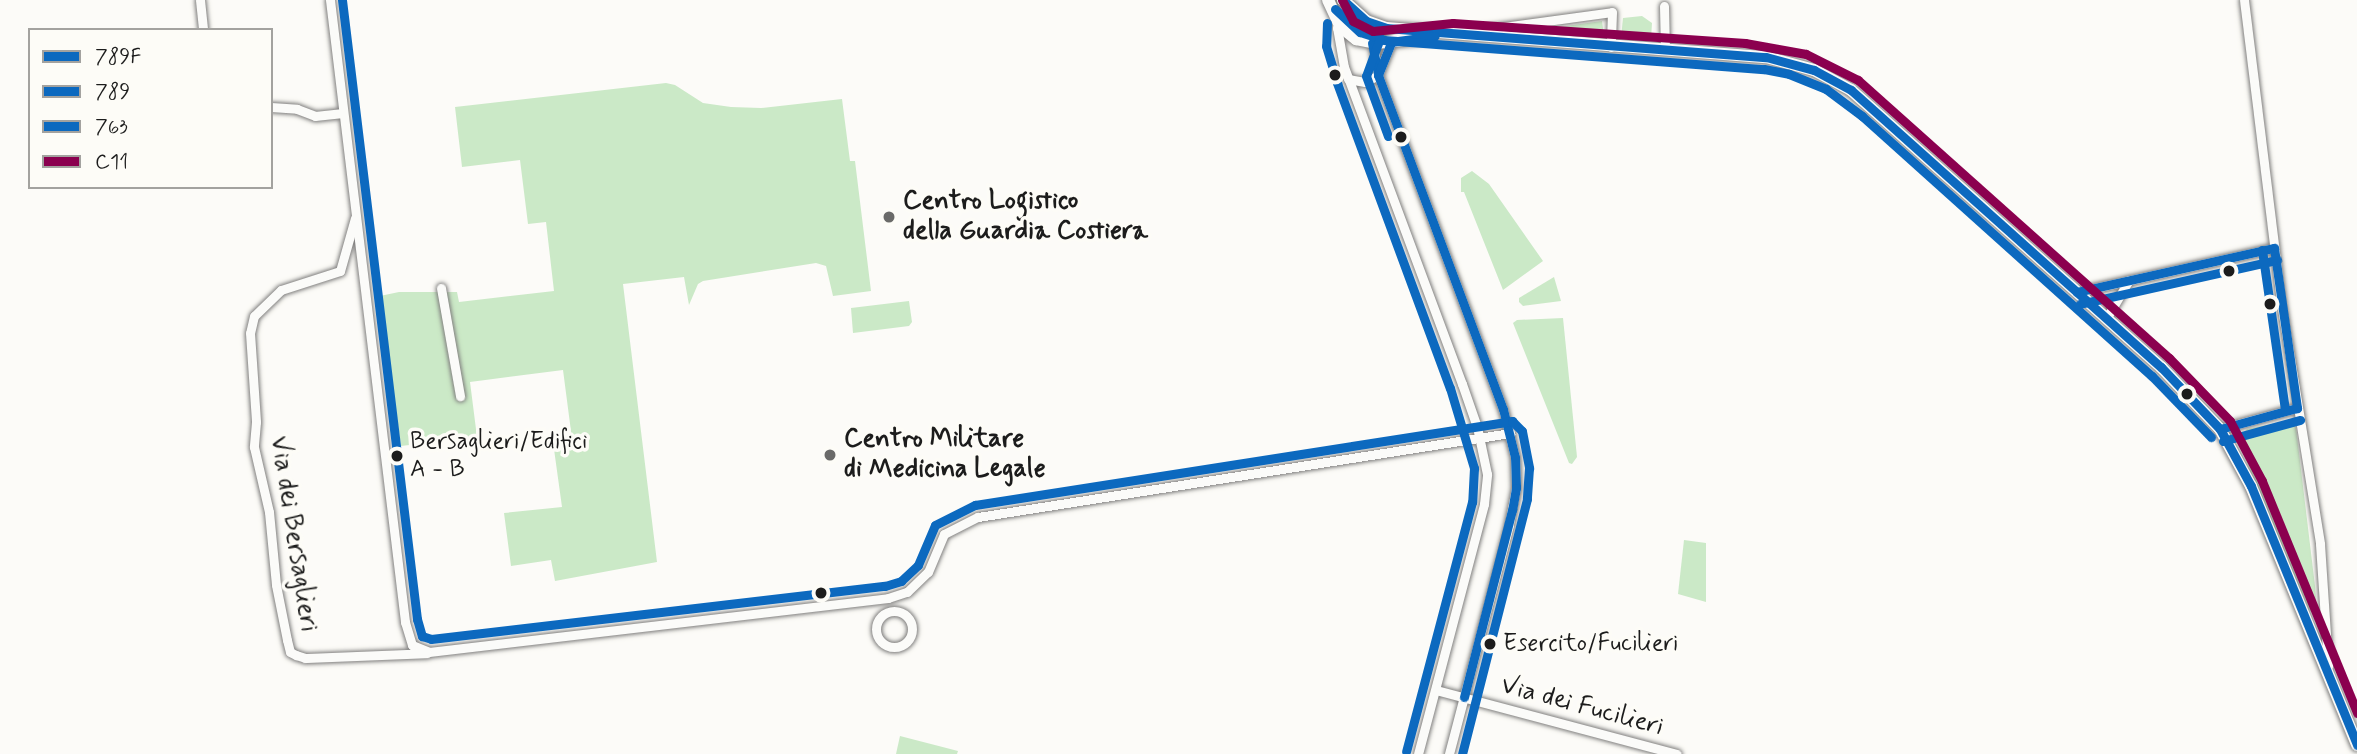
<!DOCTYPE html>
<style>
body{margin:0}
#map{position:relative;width:2357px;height:754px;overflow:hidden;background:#fcfbf8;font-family:Mynerve,sans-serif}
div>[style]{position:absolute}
.green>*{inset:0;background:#cbe9c7}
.roads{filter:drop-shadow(0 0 2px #81807f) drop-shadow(0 0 2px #81807f)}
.street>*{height:9px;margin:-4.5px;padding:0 4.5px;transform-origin:4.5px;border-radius:4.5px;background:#fbfbf9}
.street>.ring{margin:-4.5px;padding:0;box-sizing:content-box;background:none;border:9px solid #fbfbf9;border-radius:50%}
.secondary>*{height:12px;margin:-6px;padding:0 6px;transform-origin:6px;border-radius:6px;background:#fbfbf9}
.bus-1>*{height:9px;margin:-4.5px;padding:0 4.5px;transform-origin:4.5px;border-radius:4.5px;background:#0c69bf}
.bus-2>*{height:9px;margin:-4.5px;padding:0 4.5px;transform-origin:4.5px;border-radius:4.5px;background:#0c69bf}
.bus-3>*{height:9px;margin:-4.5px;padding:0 4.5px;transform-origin:4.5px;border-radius:4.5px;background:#0c69bf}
.bus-4>*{height:9px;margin:-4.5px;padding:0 4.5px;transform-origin:4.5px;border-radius:4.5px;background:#8b004f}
.dots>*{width:19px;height:19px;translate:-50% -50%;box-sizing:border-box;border:4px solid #fdfcf7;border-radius:50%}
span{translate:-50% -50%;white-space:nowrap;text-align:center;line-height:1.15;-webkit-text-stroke:7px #fdfcf7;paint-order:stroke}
.bus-label{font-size:24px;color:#1c1c1c}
.left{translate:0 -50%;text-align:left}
.poi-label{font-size:26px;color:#1c1c1c;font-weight:700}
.street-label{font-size:26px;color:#1c1c1c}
.legend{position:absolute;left:28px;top:28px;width:245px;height:161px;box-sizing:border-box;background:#fdfcf7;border:2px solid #a3a29f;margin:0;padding:9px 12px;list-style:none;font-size:21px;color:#1c1c1c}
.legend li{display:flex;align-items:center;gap:14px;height:35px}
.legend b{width:35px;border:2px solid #a3a29f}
</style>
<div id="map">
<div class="green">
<i style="clip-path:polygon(1642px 16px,1652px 23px,1651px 39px,1621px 38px,1623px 18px)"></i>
<i style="clip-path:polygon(1602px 21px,1604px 36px,1559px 34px,1556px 30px,1559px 27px)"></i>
<i style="clip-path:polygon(666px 83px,675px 85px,703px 103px,731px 107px,761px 108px,842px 99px,850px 161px,855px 161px,871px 291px,833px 296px,826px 266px,816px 263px,703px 281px,698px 284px,689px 305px,684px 277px,623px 284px,657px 562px,555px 581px,551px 560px,511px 566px,504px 513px,562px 507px,553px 442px,572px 439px,563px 370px,470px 382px,477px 437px,401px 446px,380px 296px,399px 292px,457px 292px,459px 302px,554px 291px,546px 222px,528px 224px,520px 160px,462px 167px,455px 107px)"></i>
<i style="clip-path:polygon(1472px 171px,1489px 184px,1543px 261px,1503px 290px,1464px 192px,1461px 192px,1461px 178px)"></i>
<i style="clip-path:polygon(1554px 277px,1561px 301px,1523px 306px,1519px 302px,1519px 298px)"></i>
<i style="clip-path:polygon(909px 301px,912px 322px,909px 326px,853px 333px,851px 308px)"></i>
<i style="clip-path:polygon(1563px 318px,1577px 457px,1572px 464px,1569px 463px,1513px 323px,1517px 320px)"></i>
<i style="clip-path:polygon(2286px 421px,2294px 423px,2296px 428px,2315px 586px,2317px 611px,2314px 614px,2309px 610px,2239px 444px,2239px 437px,2247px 429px)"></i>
<i style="clip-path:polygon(1684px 540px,1706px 543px,1706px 602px,1678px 594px)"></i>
<i style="clip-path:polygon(900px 736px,958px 751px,957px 754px,896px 754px)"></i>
</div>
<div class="roads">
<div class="street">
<i style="left:200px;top:0;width:30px;rotate:84deg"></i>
<i style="left:330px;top:0;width:627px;rotate:83.12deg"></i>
<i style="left:405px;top:622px;width:24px;rotate:73deg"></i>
<i style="left:412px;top:645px;width:18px;rotate:22deg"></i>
<i style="left:429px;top:652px;width:462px;rotate:-6.7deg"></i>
<i style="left:888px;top:598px;width:20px;rotate:-18deg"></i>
<i style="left:907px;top:592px;width:29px;rotate:-44deg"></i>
<i style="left:928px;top:572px;width:41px;rotate:-67.2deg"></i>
<i style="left:944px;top:534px;width:38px;rotate:-27deg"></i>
<i style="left:978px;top:517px;width:539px;rotate:-8.97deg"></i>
<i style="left:2244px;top:0;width:304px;rotate:83deg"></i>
<i style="left:2281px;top:302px;width:245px;rotate:80.8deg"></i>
<i style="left:2320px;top:544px;width:122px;rotate:86.2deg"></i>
<i style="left:1664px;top:6px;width:44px;rotate:88.7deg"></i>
<i style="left:1474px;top:31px;width:139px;rotate:-7.8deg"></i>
<i style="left:1612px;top:12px;width:35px;rotate:92deg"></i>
<i style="left:1378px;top:75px;width:35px;rotate:-68deg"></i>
<i style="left:1348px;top:79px;width:17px;rotate:10deg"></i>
<i style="left:1365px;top:82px;width:15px;rotate:-28deg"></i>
<i style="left:271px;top:107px;width:26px;rotate:4deg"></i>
<i style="left:297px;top:109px;width:19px;rotate:21deg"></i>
<i style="left:315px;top:116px;width:28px;rotate:-6deg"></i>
<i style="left:355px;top:218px;width:55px;rotate:105.8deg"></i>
<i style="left:340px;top:271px;width:62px;rotate:162.1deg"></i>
<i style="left:281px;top:290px;width:37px;rotate:136deg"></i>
<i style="left:254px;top:316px;width:17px;rotate:103deg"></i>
<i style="left:250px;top:333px;width:89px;rotate:86.1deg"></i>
<i style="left:256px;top:422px;width:25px;rotate:95deg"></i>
<i style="left:254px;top:447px;width:67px;rotate:77deg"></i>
<i style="left:269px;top:512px;width:73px;rotate:84.5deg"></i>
<i style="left:276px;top:585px;width:56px;rotate:78.7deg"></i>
<i style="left:287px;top:640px;width:12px;rotate:76deg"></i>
<i style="left:290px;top:652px;width:7px;rotate:27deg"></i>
<i style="left:296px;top:655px;width:9px;rotate:18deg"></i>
<i style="left:305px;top:658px;width:122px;rotate:-2.3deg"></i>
<i style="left:441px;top:288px;width:110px;rotate:80deg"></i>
<i style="left:2077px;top:292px;width:202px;rotate:-12.6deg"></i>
<i style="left:2106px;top:319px;width:45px;rotate:-59.5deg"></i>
<i style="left:2220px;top:429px;width:80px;rotate:-15.3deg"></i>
<i class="ring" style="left:876px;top:611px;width:27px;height:27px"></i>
<i style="left:1436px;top:690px;width:249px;rotate:14.9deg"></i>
<i style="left:1418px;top:754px;width:259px;rotate:-75.2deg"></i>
<i style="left:1484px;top:504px;width:30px;rotate:-84deg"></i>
<i style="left:1487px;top:474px;width:48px;rotate:-102deg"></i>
<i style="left:1477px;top:427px;width:46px;rotate:-109.2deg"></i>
<i style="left:1462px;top:384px;width:338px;rotate:-110.4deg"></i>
<i style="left:1344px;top:67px;width:40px;rotate:-100deg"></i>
<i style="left:1337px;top:28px;width:4px;rotate:-63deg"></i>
<i style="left:1339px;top:24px;width:15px;rotate:-16deg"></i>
<i style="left:1353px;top:20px;width:13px;rotate:4deg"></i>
<i style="left:1366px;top:21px;width:11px;rotate:63deg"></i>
<i style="left:1371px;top:31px;width:45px;rotate:81deg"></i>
<i style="left:1378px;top:75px;width:357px;rotate:69.5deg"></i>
<i style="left:1503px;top:409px;width:49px;rotate:76deg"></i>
<i style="left:1515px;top:457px;width:31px;rotate:88deg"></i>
<i style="left:1516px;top:488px;width:38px;rotate:101deg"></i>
<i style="left:1509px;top:525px;width:237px;rotate:104.7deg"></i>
</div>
<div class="secondary">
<i style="left:1328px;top:0;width:29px;rotate:65deg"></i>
<i style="left:1340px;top:26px;width:21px;rotate:39deg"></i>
<i style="left:1356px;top:39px;width:21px;rotate:11deg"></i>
<i style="left:1377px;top:43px;width:53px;rotate:-6.5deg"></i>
<i style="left:1343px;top:0;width:31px;rotate:42deg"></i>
<i style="left:1366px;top:21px;width:21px;rotate:19deg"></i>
<i style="left:1386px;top:28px;width:381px;rotate:4.4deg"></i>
<i style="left:1766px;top:57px;width:50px;rotate:15.2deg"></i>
<i style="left:1814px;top:70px;width:42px;rotate:28.4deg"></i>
<i style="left:1851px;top:90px;width:416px;rotate:41.8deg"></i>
<i style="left:2161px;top:367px;width:86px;rotate:46.4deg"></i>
<i style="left:2220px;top:429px;width:65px;rotate:61.5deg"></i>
<i style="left:2251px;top:486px;width:280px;rotate:67.7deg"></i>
</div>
</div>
<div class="bus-1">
<i style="left:1343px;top:0;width:31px;rotate:42deg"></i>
<i style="left:1366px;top:21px;width:21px;rotate:19deg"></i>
<i style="left:1386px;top:28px;width:381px;rotate:4.4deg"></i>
<i style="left:1766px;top:57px;width:50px;rotate:15.2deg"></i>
<i style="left:1814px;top:70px;width:42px;rotate:28.4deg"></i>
<i style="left:1851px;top:90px;width:416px;rotate:41.8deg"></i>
<i style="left:2161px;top:367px;width:86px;rotate:46.4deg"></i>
<i style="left:2220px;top:429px;width:65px;rotate:61.5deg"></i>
<i style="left:2251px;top:486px;width:280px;rotate:67.7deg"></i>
<i style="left:1372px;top:43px;width:33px;rotate:79deg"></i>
<i style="left:1378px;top:75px;width:357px;rotate:69.5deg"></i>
<i style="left:1503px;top:409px;width:49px;rotate:76deg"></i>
<i style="left:1515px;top:457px;width:31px;rotate:88deg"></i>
<i style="left:1516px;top:488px;width:22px;rotate:100deg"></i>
<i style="left:1512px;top:510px;width:193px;rotate:104.4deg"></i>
<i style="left:1378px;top:75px;width:35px;rotate:-68deg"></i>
<i style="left:1391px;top:42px;width:44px;rotate:-7.8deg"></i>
<i style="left:2274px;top:248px;width:162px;rotate:81.8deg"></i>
<i style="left:2077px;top:292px;width:202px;rotate:-12.6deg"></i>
<i style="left:2220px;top:429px;width:80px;rotate:-15.3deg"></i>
</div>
<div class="bus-2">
<i style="left:1335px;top:9px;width:34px;rotate:43deg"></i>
<i style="left:1360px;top:32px;width:25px;rotate:18deg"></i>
<i style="left:1384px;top:40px;width:381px;rotate:4.4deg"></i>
<i style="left:1764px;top:69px;width:25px;rotate:11deg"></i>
<i style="left:1789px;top:74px;width:40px;rotate:22deg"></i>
<i style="left:1826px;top:89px;width:45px;rotate:36.9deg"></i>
<i style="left:1862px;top:116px;width:389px;rotate:41.9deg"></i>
<i style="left:2152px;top:376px;width:85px;rotate:46deg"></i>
<i style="left:1327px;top:23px;width:23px;rotate:92deg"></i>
<i style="left:1326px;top:46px;width:39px;rotate:73deg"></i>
<i style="left:1337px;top:83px;width:325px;rotate:69.7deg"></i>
<i style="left:1450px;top:388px;width:84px;rotate:73.3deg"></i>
<i style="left:1474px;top:468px;width:34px;rotate:93deg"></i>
<i style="left:1472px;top:502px;width:258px;rotate:104.8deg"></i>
<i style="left:1380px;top:38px;width:40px;rotate:110.2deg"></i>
<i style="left:1366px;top:76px;width:64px;rotate:69.9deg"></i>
<i style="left:2262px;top:250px;width:162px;rotate:81.8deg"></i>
<i style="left:2080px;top:304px;width:202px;rotate:-12.6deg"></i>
<i style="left:2223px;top:441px;width:80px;rotate:-15.3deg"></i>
</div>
<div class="bus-3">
<i style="left:342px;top:0;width:624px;rotate:83.09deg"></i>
<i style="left:417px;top:619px;width:18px;rotate:74deg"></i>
<i style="left:422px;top:636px;width:9px;rotate:18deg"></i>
<i style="left:431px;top:639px;width:457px;rotate:-6.7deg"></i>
<i style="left:885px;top:586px;width:17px;rotate:-17deg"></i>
<i style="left:901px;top:581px;width:23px;rotate:-43deg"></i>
<i style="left:918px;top:565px;width:43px;rotate:-67deg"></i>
<i style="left:935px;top:525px;width:45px;rotate:-26.6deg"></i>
<i style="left:975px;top:505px;width:544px;rotate:-8.89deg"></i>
<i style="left:1512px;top:421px;width:14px;rotate:45deg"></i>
<i style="left:1522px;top:431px;width:38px;rotate:79deg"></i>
<i style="left:1529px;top:468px;width:31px;rotate:94deg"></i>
<i style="left:1527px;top:499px;width:263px;rotate:104.3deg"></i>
</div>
<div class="bus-4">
<i style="left:1342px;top:0;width:24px;rotate:62deg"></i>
<i style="left:1353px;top:21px;width:22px;rotate:27deg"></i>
<i style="left:1373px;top:31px;width:80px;rotate:-5.7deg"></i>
<i style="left:1453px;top:23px;width:293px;rotate:3.9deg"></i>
<i style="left:1745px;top:43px;width:62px;rotate:10.2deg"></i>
<i style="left:1806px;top:54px;width:58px;rotate:26.6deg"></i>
<i style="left:1858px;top:80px;width:417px;rotate:41.8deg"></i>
<i style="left:2169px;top:358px;width:88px;rotate:45.9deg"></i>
<i style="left:2230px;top:421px;width:68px;rotate:61.9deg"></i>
<i style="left:2262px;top:481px;width:251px;rotate:67.7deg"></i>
</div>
<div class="dots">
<i style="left:1335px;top:75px;background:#1c1c1c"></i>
<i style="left:1401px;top:137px;background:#1c1c1c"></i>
<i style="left:889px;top:217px;background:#6a6a69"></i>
<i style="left:2229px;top:271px;background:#1c1c1c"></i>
<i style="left:2270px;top:304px;background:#1c1c1c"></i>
<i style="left:2187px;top:394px;background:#1c1c1c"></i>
<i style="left:830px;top:455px;background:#6a6a69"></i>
<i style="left:397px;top:456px;background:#1c1c1c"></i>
<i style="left:821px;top:593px;background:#1c1c1c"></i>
<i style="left:1490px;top:644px;background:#1c1c1c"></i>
</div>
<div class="bus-label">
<span class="left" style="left:410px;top:456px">Bersaglieri/Edifici<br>A - B</span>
<span class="left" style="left:1503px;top:644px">Esercito/Fucilieri</span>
</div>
<div class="poi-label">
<span class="left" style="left:903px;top:217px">Centro Logistico<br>della Guardia Costiera</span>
<span class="left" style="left:844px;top:455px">Centro Militare<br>di Medicina Legale</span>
</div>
<div class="street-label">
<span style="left:293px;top:534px;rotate:81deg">Via dei Bersaglieri</span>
<span style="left:1582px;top:707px;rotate:15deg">Via dei Fucilieri</span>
</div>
<ul class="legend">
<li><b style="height:9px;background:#0c69bf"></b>789F</li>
<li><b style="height:9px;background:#0c69bf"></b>789</li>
<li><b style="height:9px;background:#0c69bf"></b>763</li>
<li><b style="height:9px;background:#8b004f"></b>C11</li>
</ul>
</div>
